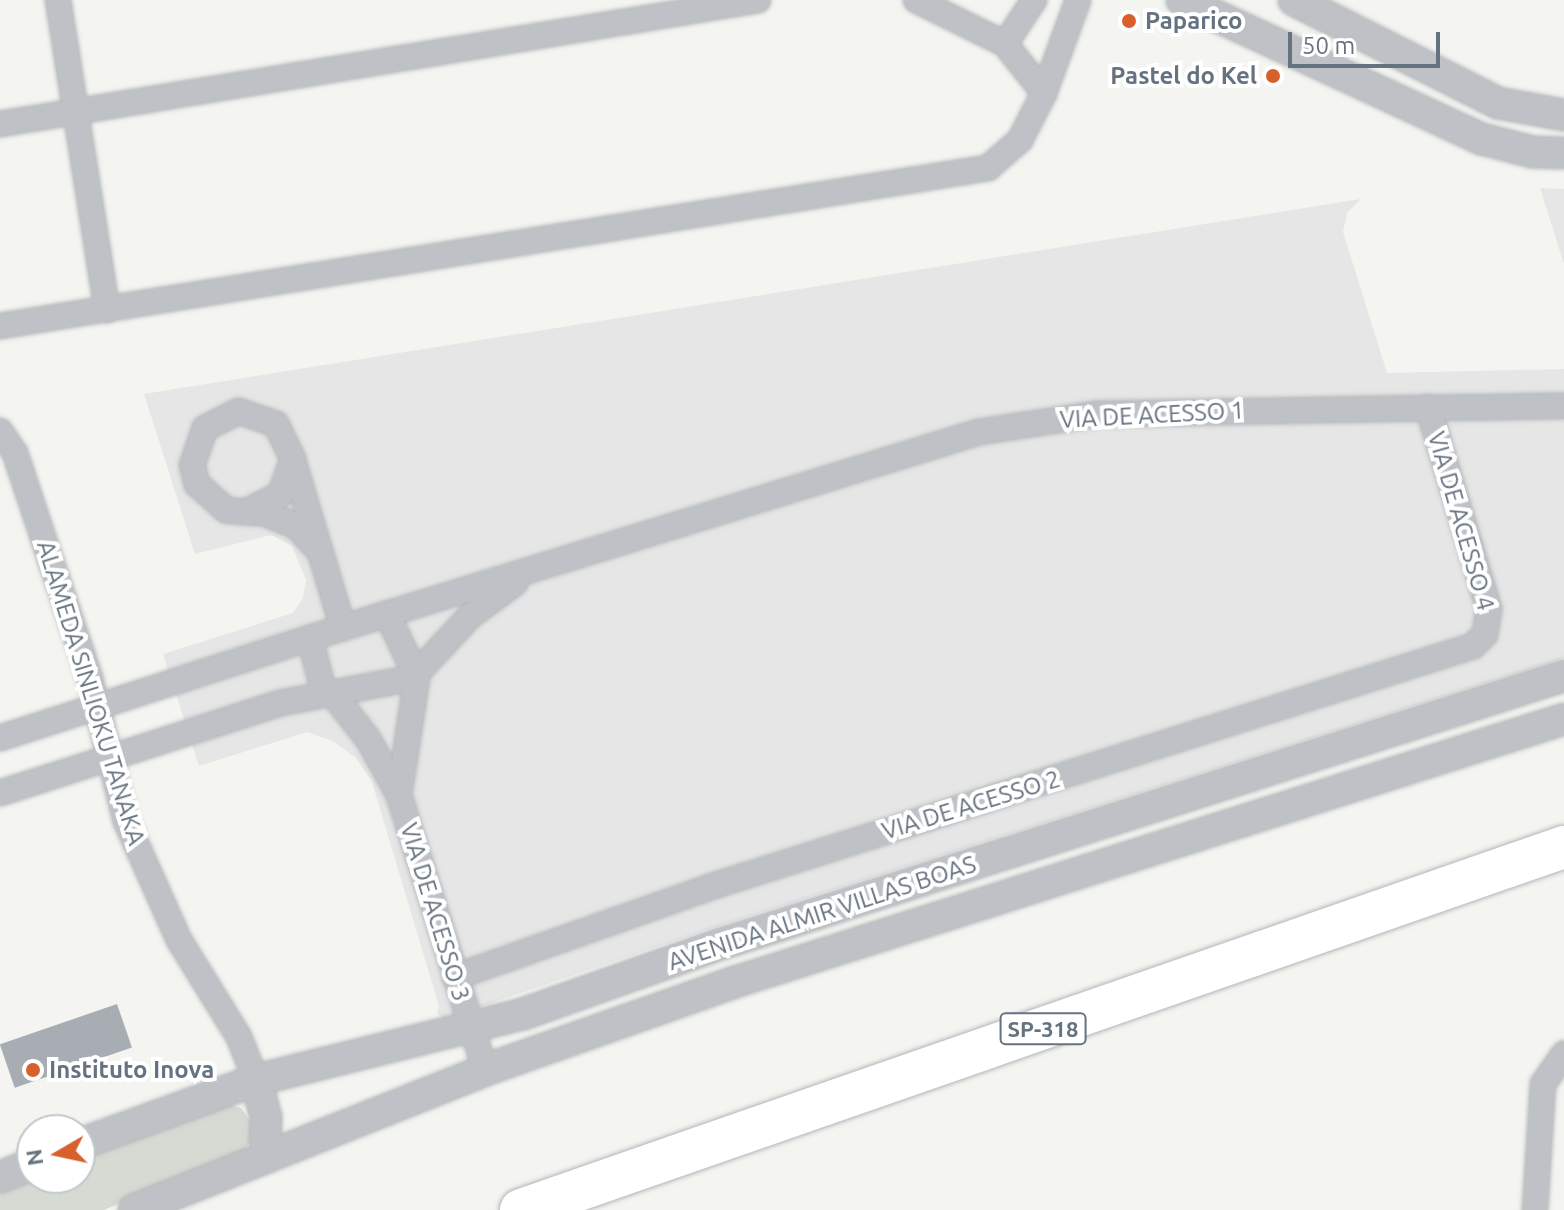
<!DOCTYPE html>
<style>
body{margin:0}
#map{position:relative;width:1564px;height:1210px;overflow:hidden;background:#f4f5f1;font-family:Ubuntu,sans-serif}
div>[style]{position:absolute}
.built>*{inset:0;background:#e5e6e5}
.green>*{inset:0;background:#d5dbd3}
.building>*{inset:0;background:#a7adb3;transform-origin:0 0}
.roads{filter:drop-shadow(0 0 2px #b3b6b9) drop-shadow(0 0 2px #b3b6b9)}
.minor>*{height:24px;margin:-12px;padding:0 12px;transform-origin:12px;border-radius:12px;background:#bec1c5}
.tertiary>*{height:30px;margin:-15px;padding:0 15px;transform-origin:15px;border-radius:15px;background:#bec1c5}
.motorway>*{height:42px;margin:-21px;padding:0 21px;transform-origin:21px;border-radius:21px;background:#fff}
.dots>*{width:22px;height:22px;translate:-50% -50%;box-sizing:border-box;border:4px solid #fff;border-radius:50%}
span{translate:-50% -50%;white-space:nowrap;text-align:center;line-height:1.15;-webkit-text-stroke:8px #fff;paint-order:stroke}
.shield-label span{padding:2px 6px;background:#fff;border:2px solid;border-radius:6px;-webkit-text-stroke-width:0}
.shield-label{font-size:22px;color:#657380;font-weight:700}
.poi-label{font-size:24px;color:#657380;font-weight:700}
.left{translate:0 -50%;text-align:left}
.right{translate:-100% -50%;text-align:right}
.street-label{font-size:24px;color:#657380}
.north{position:absolute;left:16px;top:1114px;width:80px;height:80px;box-sizing:border-box;background:#fff;border:2px solid #c1c7cc;border-radius:50%;rotate:261deg;font-size:22px;font-weight:700;line-height:32px;text-align:center;color:#657380}
.north::after{content:'';display:block;margin:auto;width:28px;height:36px;background:#d8602d;clip-path:polygon(50% 0,100% 100%,50% 72%,0 100%)}
.scale{position:absolute;left:1288px;top:32px;width:152px;height:36px;box-sizing:border-box;border:4px solid #657380;border-top:0;padding-left:10px;font-size:24px;line-height:28px;white-space:nowrap;color:#657380;-webkit-text-stroke:6px #fff;paint-order:stroke}
</style>
<div id="map">
<div class="built">
<i style="clip-path:polygon(1540px 188px,1564px 189px,1564px 264px)"></i>
<i style="clip-path:polygon(1361px 199px,1347px 213px,1343px 232px,1387px 373px,1564px 369px,1564px 658px,715px 927px,444px 1019px,437px 1013px,439px 1006px,372px 782px,356px 758px,333px 741px,307px 732px,199px 766px,163px 654px,293px 613px,303px 598px,306px 580px,292px 546px,271px 535px,195px 554px,144px 394px)"></i>
</div>
<div class="green">
<i style="clip-path:polygon(231px 1105px,241px 1108px,253px 1125px,254px 1135px,243px 1153px,104px 1210px,0 1210px,0 1193px,36px 1178px,80px 1178px,80px 1160px)"></i>
</div>
<div class="building">
<i style="left:117px;top:1004px;width:46px;height:124px;rotate:71deg"></i>
</div>
<div class="roads">
<div class="minor">
<i style="left:58px;top:0;width:314px;rotate:81deg"></i>
<i style="left:916px;top:0;width:99px;rotate:26.3deg"></i>
<i style="left:1005px;top:44px;width:63px;rotate:51.5deg"></i>
<i style="left:1005px;top:44px;width:53px;rotate:-56.6deg"></i>
<i style="left:0;top:124px;width:768px;rotate:-9.29deg"></i>
<i style="left:0;top:326px;width:1001px;rotate:-9.09deg"></i>
<i style="left:988px;top:168px;width:43px;rotate:-41.2deg"></i>
<i style="left:1020px;top:140px;width:53px;rotate:-62.9deg"></i>
<i style="left:1044px;top:93px;width:99px;rotate:-69.9deg"></i>
<i style="left:0;top:431px;width:27px;rotate:56deg"></i>
<i style="left:15px;top:453px;width:238px;rotate:71.6deg"></i>
<i style="left:90px;top:679px;width:146px;rotate:75.8deg"></i>
<i style="left:126px;top:821px;width:130px;rotate:66deg"></i>
<i style="left:179px;top:940px;width:114px;rotate:58.3deg"></i>
<i style="left:239px;top:1037px;width:46px;rotate:68.4deg"></i>
<i style="left:293px;top:461px;width:174px;rotate:73.3deg"></i>
<i style="left:246px;top:512px;width:38px;rotate:-27deg"></i>
<i style="left:280px;top:495px;width:38px;rotate:-70deg"></i>
<i style="left:293px;top:459px;width:39px;rotate:-116deg"></i>
<i style="left:276px;top:424px;width:39px;rotate:-161deg"></i>
<i style="left:239px;top:411px;width:38px;rotate:153deg"></i>
<i style="left:205px;top:428px;width:39px;rotate:109deg"></i>
<i style="left:192px;top:465px;width:20px;rotate:75deg"></i>
<i style="left:197px;top:484px;width:39px;rotate:42deg"></i>
<i style="left:226px;top:510px;width:20px;rotate:6deg"></i>
<i style="left:246px;top:512px;width:18px;rotate:3deg"></i>
<i style="left:264px;top:513px;width:35px;rotate:22deg"></i>
<i style="left:296px;top:526px;width:35px;rotate:47deg"></i>
<i style="left:387px;top:614px;width:619px;rotate:-17.09deg"></i>
<i style="left:979px;top:432px;width:118px;rotate:-8.7deg"></i>
<i style="left:1096px;top:414px;width:468px;rotate:-1deg"></i>
<i style="left:418px;top:672px;width:76px;rotate:-47.1deg"></i>
<i style="left:470px;top:616px;width:56px;rotate:-36.3deg"></i>
<i style="left:332px;top:693px;width:58px;rotate:52deg"></i>
<i style="left:368px;top:739px;width:64px;rotate:61deg"></i>
<i style="left:399px;top:795px;width:288px;rotate:72.6deg"></i>
<i style="left:0;top:738px;width:326px;rotate:-17.9deg"></i>
<i style="left:0;top:793px;width:294px;rotate:-17.8deg"></i>
<i style="left:280px;top:703px;width:139px;rotate:-10.7deg"></i>
<i style="left:417px;top:677px;width:70px;rotate:-115.5deg"></i>
<i style="left:387px;top:614px;width:81px;rotate:162.7deg"></i>
<i style="left:310px;top:638px;width:57px;rotate:75.7deg"></i>
<i style="left:399px;top:795px;width:119px;rotate:-81.3deg"></i>
<i style="left:455px;top:977px;width:274px;rotate:-19.4deg"></i>
<i style="left:713px;top:886px;width:797px;rotate:-17.53deg"></i>
<i style="left:1473px;top:646px;width:17px;rotate:-45deg"></i>
<i style="left:1485px;top:634px;width:25px;rotate:-81deg"></i>
<i style="left:1489px;top:609px;width:211px;rotate:-106.8deg"></i>
<i style="left:1535px;top:1210px;width:126px;rotate:-86.4deg"></i>
<i style="left:1543px;top:1084px;width:37px;rotate:-55deg"></i>
</div>
<div class="tertiary">
<i style="left:1182px;top:0;width:331px;rotate:24.9deg"></i>
<i style="left:1482px;top:139px;width:53px;rotate:14.3deg"></i>
<i style="left:1533px;top:152px;width:31px;rotate:2deg"></i>
<i style="left:1294px;top:0;width:229px;rotate:26.8deg"></i>
<i style="left:1498px;top:103px;width:67px;rotate:10.3deg"></i>
<i style="left:256px;top:1080px;width:39px;rotate:75deg"></i>
<i style="left:266px;top:1118px;width:40px;rotate:91.4deg"></i>
<i style="left:80px;top:1144px;width:187px;rotate:-20deg"></i>
<i style="left:256px;top:1080px;width:275px;rotate:-13.9deg"></i>
<i style="left:523px;top:1014px;width:210px;rotate:-19.5deg"></i>
<i style="left:721px;top:944px;width:885px;rotate:-17.64deg"></i>
<i style="left:0;top:1177px;width:35px;rotate:-22deg"></i>
<i style="left:134px;top:1210px;width:378px;rotate:-21.7deg"></i>
<i style="left:485px;top:1070px;width:265px;rotate:-19.4deg"></i>
<i style="left:735px;top:982px;width:870px;rotate:-17.6deg"></i>
</div>
<div class="motorway">
<i style="left:521px;top:1210px;width:1104px;rotate:-19.19deg"></i>
</div>
</div>
<div class="dots">
<i style="left:1129px;top:21px;background:#d8602d"></i>
<i style="left:1273px;top:76px;background:#d8602d"></i>
<i style="left:33px;top:1070px;background:#d8602d"></i>
</div>
<div class="shield-label">
<span style="left:1043px;top:1029px">SP-318</span>
</div>
<div class="poi-label">
<span class="left" style="left:1145px;top:21px">Paparico</span>
<span class="right" style="left:1257px;top:76px">Pastel do Kel</span>
<span class="left" style="left:49px;top:1070px">Instituto Inova</span>
</div>
<div class="street-label">
<span style="left:1152px;top:415px;rotate:-3deg">VIA DE ACESSO 1</span>
<span style="left:1461px;top:521px;rotate:74deg">VIA DE ACESSO 4</span>
<span style="left:91px;top:693px;rotate:73deg">ALAMEDA SINLIOKU TANAKA</span>
<span style="left:971px;top:805px;rotate:-17deg">VIA DE ACESSO 2</span>
<span style="left:435px;top:912px;rotate:73deg">VIA DE ACESSO 3</span>
<span style="left:822px;top:913px;rotate:-18deg">AVENIDA ALMIR VILLAS BOAS</span>
</div>
<div class="north">N</div>
<div class="scale">50 m</div>
</div>
